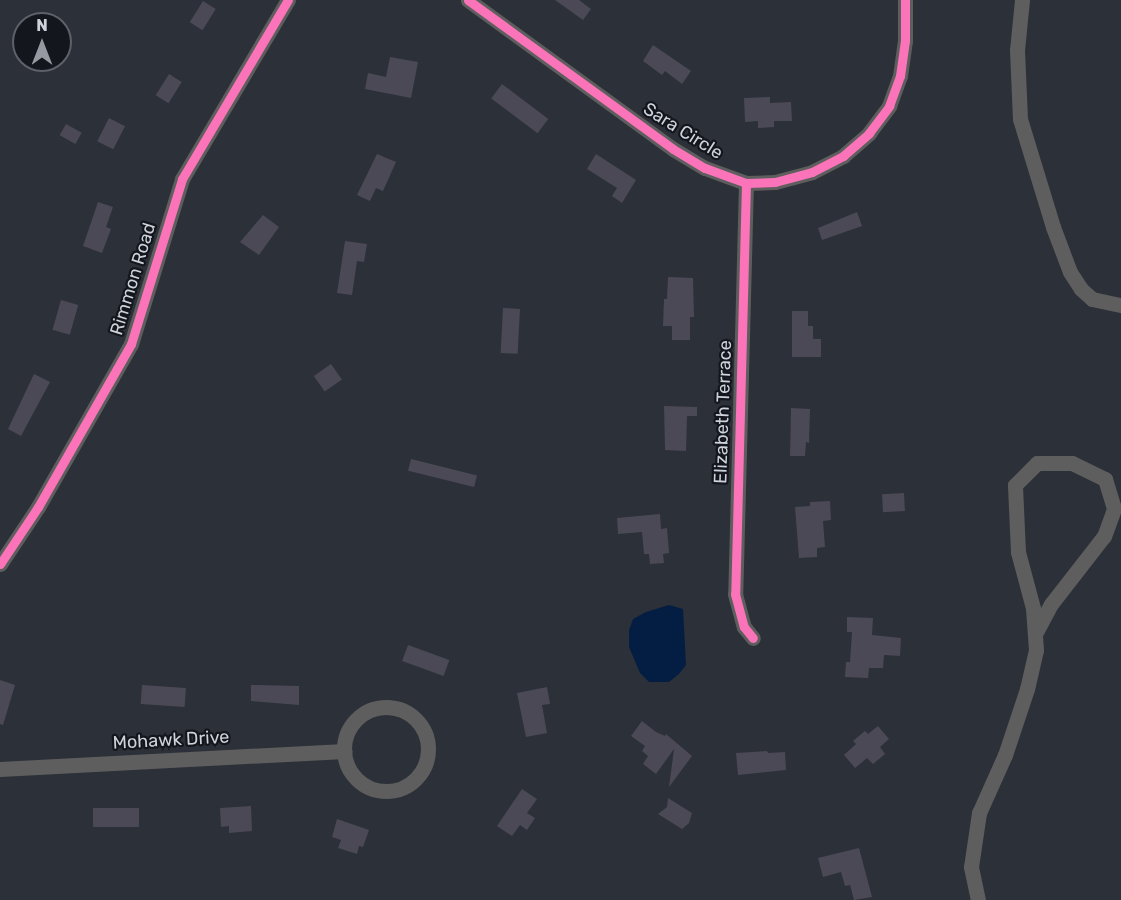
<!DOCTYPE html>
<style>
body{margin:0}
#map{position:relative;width:1121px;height:900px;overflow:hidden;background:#2c3038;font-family:Rubik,sans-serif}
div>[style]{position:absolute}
.water>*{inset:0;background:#041e43}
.building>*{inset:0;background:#4b4956;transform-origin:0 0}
.minor>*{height:15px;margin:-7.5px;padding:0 7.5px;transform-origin:7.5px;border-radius:7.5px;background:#5f5e5e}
.minor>.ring{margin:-7.5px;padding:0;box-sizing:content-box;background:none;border:15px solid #5f5e5e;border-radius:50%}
.cycleway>*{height:9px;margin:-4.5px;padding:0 4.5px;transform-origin:4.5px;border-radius:4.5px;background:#fb73b8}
span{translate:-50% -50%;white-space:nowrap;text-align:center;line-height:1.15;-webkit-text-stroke:4.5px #13161d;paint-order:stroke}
.street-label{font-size:18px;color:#ced2db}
.north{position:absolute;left:12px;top:12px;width:60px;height:60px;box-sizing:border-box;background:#13161d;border:2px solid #5e6169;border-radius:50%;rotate:0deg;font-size:16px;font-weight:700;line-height:24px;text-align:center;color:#ced2db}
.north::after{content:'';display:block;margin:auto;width:21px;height:27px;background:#9599a2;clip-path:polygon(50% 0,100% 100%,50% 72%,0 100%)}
</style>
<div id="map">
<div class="water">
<i style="clip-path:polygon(669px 605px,683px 609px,686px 665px,679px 674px,669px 682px,649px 682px,640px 673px,629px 647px,629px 630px,633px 619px,646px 612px)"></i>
</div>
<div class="building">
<i style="clip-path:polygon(555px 0,579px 0,591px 9px,583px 20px)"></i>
<i style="left:203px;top:1px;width:15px;height:25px;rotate:32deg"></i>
<i style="clip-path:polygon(653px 45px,691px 71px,682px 84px,665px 71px,662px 75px,643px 61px)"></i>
<i style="clip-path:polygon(390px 57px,418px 62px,411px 98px,365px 89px,368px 73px,386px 77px)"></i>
<i style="left:169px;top:74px;width:15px;height:25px;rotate:32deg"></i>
<i style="left:502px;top:84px;width:58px;height:18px;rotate:37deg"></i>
<i style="clip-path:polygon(770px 97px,770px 103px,791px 102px,792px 121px,774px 121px,774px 127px,758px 128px,758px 121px,745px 122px,744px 98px)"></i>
<i style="left:109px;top:118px;width:18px;height:26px;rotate:27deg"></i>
<i style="left:66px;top:124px;width:18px;height:13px;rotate:29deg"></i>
<i style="clip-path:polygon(377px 154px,396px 162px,383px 191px,376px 188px,370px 201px,357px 195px)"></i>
<i style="clip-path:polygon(596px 154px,636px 180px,622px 203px,612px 196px,617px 188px,587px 169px)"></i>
<i style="clip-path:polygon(98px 202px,113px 207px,106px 227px,111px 229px,102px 253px,83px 246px)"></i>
<i style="clip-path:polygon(857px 212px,862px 226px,822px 240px,818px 228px)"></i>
<i style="clip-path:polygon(263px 215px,279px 227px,259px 255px,240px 242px)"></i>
<i style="clip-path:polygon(345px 241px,367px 244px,364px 262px,357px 261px,352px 295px,337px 293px)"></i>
<i style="clip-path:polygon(668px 277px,693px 278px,694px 317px,690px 317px,690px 340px,672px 340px,672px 326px,663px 326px,664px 299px,667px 299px)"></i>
<i style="left:61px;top:300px;width:18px;height:31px;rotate:16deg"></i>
<i style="left:503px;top:308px;width:17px;height:45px;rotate:3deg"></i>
<i style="clip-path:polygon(792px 311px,808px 311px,808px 326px,813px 326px,813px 339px,821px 339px,821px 357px,792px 357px)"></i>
<i style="left:331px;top:364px;width:19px;height:21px;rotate:55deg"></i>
<i style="clip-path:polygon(34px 374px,50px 382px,21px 436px,8px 429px)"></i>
<i style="clip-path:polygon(664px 406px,697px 407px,697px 416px,687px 416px,686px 451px,665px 450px)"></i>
<i style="clip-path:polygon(791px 408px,810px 409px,809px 443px,806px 442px,805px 456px,790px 456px)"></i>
<i style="left:411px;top:459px;width:68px;height:12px;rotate:14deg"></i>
<i style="left:904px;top:493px;width:18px;height:22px;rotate:87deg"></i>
<i style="clip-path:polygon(830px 501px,831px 520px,823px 521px,825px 547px,817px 548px,817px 557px,799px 558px,795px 507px,810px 506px,810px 502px)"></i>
<i style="clip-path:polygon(660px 514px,661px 529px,667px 528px,669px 553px,663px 554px,664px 563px,650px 564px,649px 554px,644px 554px,642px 532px,618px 534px,617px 518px)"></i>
<i style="clip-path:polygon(847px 617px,873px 618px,872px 635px,901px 638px,900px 656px,884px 655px,883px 668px,869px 668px,868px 678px,845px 677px,846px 662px,850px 662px,852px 632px,847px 632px)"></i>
<i style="left:408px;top:645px;width:44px;height:17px;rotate:20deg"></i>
<i style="clip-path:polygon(0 680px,15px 685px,3px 725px,0 724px)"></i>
<i style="left:142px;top:685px;width:44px;height:19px;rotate:4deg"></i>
<i style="clip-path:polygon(251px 685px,299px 686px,299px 705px,251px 701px)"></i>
<i style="clip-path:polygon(547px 687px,550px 704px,542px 705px,547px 733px,526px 737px,517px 693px)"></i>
<i style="clip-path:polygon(642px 721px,656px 732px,665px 736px,666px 734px,692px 756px,669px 787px,674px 749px,656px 774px,643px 764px,648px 756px,642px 751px,645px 746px,631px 736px)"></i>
<i style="clip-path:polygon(878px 726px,889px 739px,880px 747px,885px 754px,873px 764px,867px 758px,855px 768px,844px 755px,856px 744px,853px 741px,865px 731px,868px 734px)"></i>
<i style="clip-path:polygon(767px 751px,768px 753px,785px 752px,786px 770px,738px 775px,736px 753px)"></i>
<i style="clip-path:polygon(522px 789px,537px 799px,527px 813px,535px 818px,527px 830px,520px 825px,512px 836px,497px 826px)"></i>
<i style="clip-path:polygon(668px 798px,692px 813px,689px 823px,682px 829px,658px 814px,667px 807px)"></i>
<i style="clip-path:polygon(251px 806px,252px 831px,229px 833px,229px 826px,221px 827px,220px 808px)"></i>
<i style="left:93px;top:808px;width:46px;height:19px"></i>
<i style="clip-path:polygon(337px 819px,369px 830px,363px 847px,359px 846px,357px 854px,338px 848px,341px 840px,332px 837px)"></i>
<i style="clip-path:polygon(859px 848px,872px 897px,854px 900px,850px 885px,845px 886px,841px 872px,823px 877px,818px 858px)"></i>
</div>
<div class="minor">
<i style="left:468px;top:0;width:253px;rotate:36deg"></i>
<i style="left:673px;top:149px;width:37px;rotate:31deg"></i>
<i style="left:705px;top:168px;width:44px;rotate:20.1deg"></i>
<i style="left:746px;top:183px;width:29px;rotate:-2deg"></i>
<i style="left:775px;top:182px;width:38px;rotate:-15deg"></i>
<i style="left:812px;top:172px;width:35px;rotate:-27deg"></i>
<i style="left:843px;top:156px;width:35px;rotate:-41deg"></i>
<i style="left:869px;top:133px;width:34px;rotate:-53deg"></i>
<i style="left:889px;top:106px;width:32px;rotate:-70deg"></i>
<i style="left:900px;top:76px;width:35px;rotate:-82deg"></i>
<i style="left:905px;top:41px;width:41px;rotate:-90deg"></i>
<i style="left:1022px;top:0;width:50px;rotate:95.7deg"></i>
<i style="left:1017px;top:50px;width:69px;rotate:87.5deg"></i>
<i style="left:1020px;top:119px;width:113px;rotate:73deg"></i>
<i style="left:1053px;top:227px;width:48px;rotate:69.3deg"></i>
<i style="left:1070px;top:272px;width:20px;rotate:57deg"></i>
<i style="left:1081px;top:289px;width:15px;rotate:42deg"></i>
<i style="left:1092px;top:299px;width:30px;rotate:12deg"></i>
<i style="left:746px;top:183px;width:411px;rotate:91.5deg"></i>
<i style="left:735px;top:594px;width:34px;rotate:75deg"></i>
<i style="left:744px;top:627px;width:14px;rotate:51deg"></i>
<i style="left:0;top:564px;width:69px;rotate:-56.3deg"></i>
<i style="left:38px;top:507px;width:188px;rotate:-60.3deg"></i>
<i style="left:131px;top:344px;width:173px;rotate:-72.8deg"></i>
<i style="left:182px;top:179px;width:208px;rotate:-59.4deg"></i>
<i class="ring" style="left:344px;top:707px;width:69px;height:69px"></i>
<i style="left:0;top:769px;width:345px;rotate:-3deg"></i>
<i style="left:978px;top:900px;width:34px;rotate:-102deg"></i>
<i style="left:971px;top:867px;width:55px;rotate:-81.6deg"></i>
<i style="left:979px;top:813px;width:64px;rotate:-65.9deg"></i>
<i style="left:1005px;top:755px;width:70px;rotate:-71.6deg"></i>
<i style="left:1027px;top:689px;width:40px;rotate:-77deg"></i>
<i style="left:1036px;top:650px;width:42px;rotate:-94.1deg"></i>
<i style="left:1033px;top:608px;width:58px;rotate:-105deg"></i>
<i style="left:1018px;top:552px;width:67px;rotate:-92.6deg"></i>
<i style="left:1015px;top:485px;width:31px;rotate:-45deg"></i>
<i style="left:1037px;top:463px;width:35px"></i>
<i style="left:1072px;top:463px;width:37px;rotate:26deg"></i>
<i style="left:1105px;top:479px;width:31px;rotate:73deg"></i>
<i style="left:1114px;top:509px;width:29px;rotate:110deg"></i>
<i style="left:1104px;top:536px;width:86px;rotate:127.9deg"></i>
<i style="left:1051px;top:604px;width:34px;rotate:118deg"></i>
</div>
<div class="cycleway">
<i style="left:468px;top:0;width:253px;rotate:36deg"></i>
<i style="left:673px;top:149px;width:37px;rotate:31deg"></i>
<i style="left:705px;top:168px;width:44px;rotate:20.1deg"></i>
<i style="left:746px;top:183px;width:29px;rotate:-2deg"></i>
<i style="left:775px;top:182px;width:38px;rotate:-15deg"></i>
<i style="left:812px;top:172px;width:35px;rotate:-27deg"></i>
<i style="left:843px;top:156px;width:35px;rotate:-41deg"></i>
<i style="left:869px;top:133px;width:34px;rotate:-53deg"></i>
<i style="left:889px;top:106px;width:32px;rotate:-70deg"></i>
<i style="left:900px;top:76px;width:35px;rotate:-82deg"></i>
<i style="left:905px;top:41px;width:41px;rotate:-90deg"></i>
<i style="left:746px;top:183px;width:411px;rotate:91.5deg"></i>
<i style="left:735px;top:594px;width:34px;rotate:75deg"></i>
<i style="left:744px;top:627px;width:14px;rotate:51deg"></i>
<i style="left:0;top:564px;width:69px;rotate:-56.3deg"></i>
<i style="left:38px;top:507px;width:188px;rotate:-60.3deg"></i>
<i style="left:131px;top:344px;width:173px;rotate:-72.8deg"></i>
<i style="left:182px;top:179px;width:208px;rotate:-59.4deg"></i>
</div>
<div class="street-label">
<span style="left:683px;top:131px;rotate:32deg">Sara Circle</span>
<span style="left:133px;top:279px;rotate:-73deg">Rimmon Road</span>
<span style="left:723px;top:412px;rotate:-88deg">Elizabeth Terrace</span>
<span style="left:171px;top:740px;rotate:-3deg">Mohawk Drive</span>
</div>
<div class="north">N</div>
</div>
